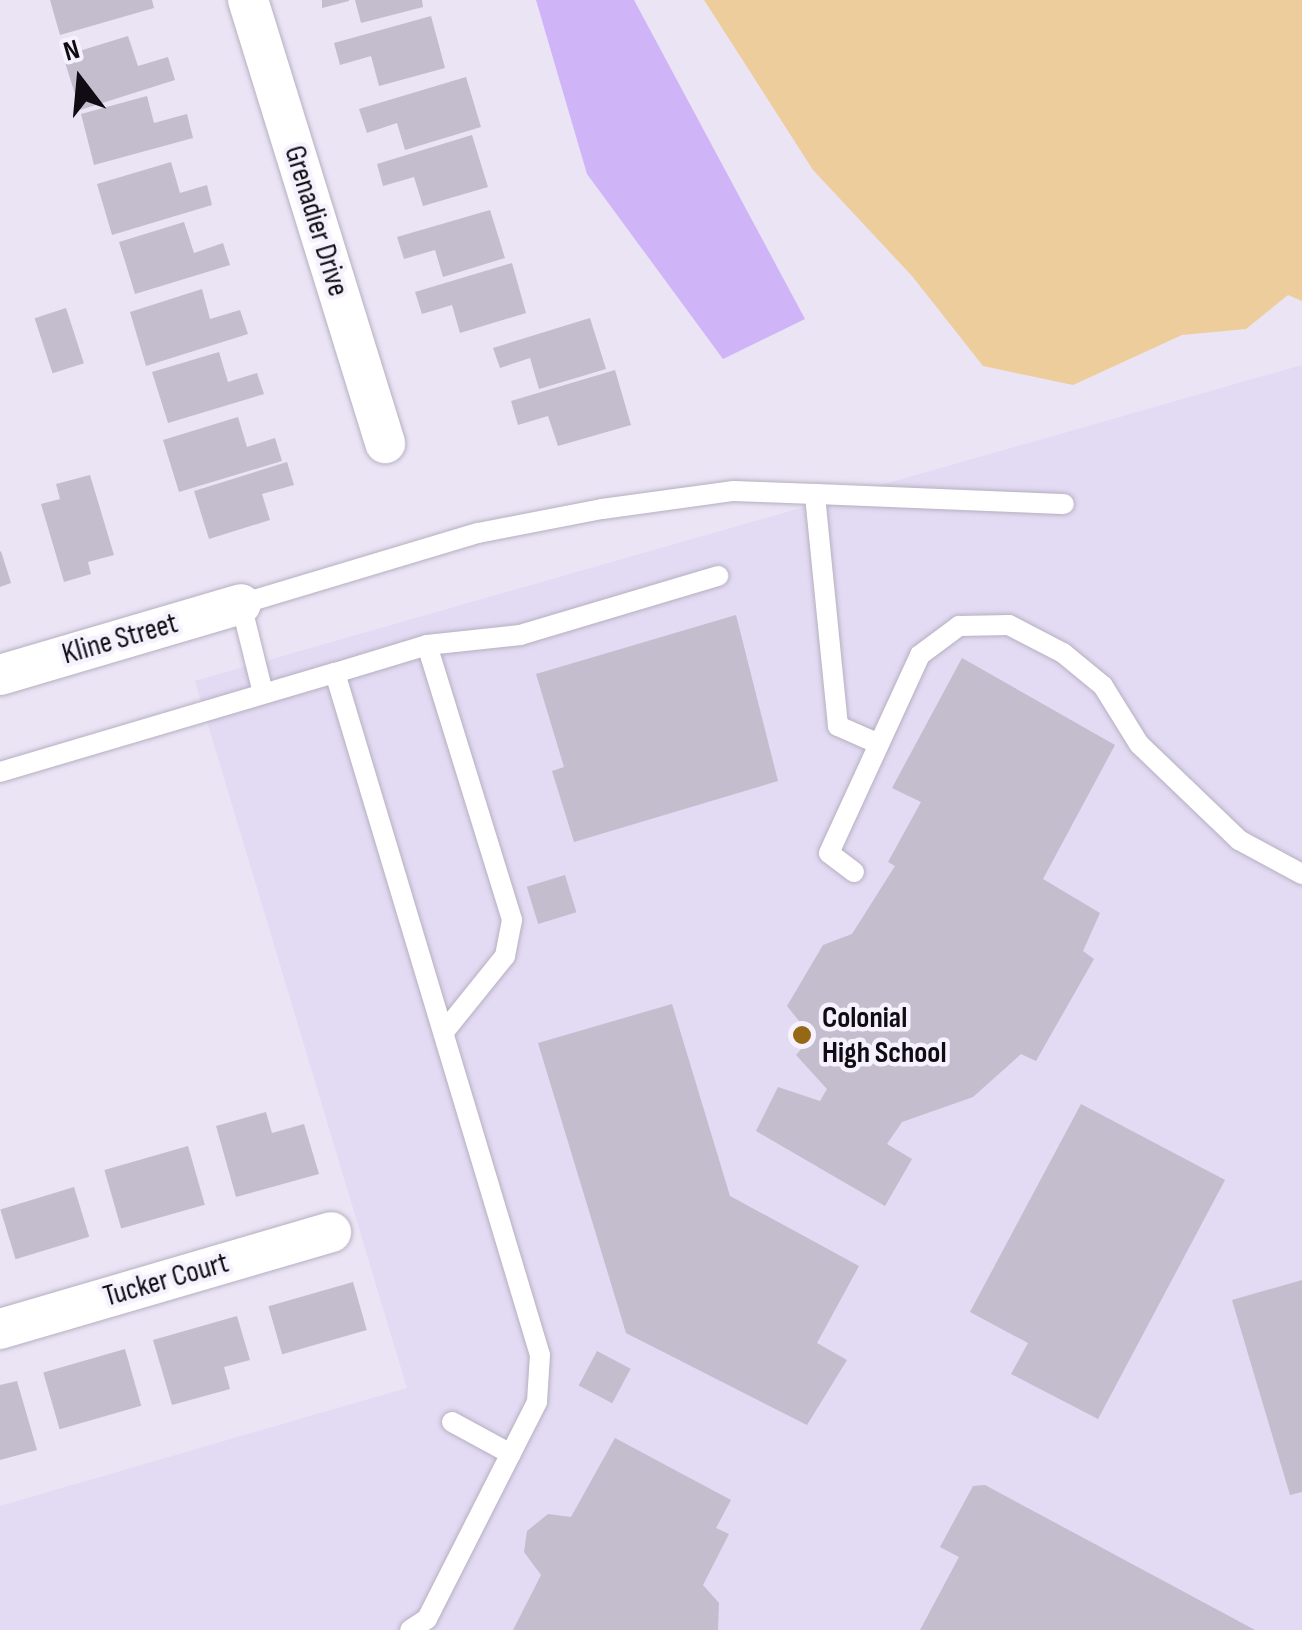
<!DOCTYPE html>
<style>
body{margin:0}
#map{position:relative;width:1302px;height:1630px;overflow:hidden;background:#eae4f5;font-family:"Sofia Sans Condensed",sans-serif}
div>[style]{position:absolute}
.built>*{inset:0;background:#e3daf3}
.green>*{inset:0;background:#eecd9c}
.water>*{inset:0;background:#cfb4f7}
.building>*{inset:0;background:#c3bdce;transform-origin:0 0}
.roads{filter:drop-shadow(0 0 2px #b6afc0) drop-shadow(0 0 2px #b6afc0)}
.service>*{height:20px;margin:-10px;padding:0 10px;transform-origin:10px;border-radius:10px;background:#fff}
.minor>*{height:40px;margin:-20px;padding:0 20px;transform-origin:20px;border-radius:20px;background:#fff}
.dots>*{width:28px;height:28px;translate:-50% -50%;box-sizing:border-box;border:5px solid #f6f2fd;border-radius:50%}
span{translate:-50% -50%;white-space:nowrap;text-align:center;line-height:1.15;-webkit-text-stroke:9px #f6f2fd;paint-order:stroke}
.street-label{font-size:30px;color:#0f0d13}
.poi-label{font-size:30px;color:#0f0d13;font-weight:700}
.left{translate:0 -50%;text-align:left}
.north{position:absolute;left:30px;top:30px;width:100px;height:100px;-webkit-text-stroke:8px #f6f2fd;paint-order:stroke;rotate:344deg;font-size:28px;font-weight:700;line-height:40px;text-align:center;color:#0f0d13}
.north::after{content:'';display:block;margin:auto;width:35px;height:45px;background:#0f0d13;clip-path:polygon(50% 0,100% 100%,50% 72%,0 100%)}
</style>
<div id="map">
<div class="built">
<i style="clip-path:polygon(1302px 365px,1302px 1630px,0 1630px,0 1506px,407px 1388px,195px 681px)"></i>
</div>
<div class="green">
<i style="clip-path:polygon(704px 0,1302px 0,1302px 301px,1288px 295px,1246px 329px,1182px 335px,1073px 385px,983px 366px,912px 276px,813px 170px)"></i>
</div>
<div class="water">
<i style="clip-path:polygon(536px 0,634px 0,805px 319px,723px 359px,587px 174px)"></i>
</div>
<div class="building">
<i style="clip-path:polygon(50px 0,152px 0,154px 8px,60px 35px)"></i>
<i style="clip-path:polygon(322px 0,349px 0,349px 1px,322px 8px)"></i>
<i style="clip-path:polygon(355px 0,422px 0,423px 7px,361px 23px)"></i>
<i style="clip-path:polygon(431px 16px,445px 68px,379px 86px,371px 56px,340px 65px,334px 43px)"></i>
<i style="clip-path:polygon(128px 36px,138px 66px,168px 57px,175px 80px,80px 110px,63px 56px)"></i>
<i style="clip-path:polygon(466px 77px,481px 127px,405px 150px,397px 123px,367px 133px,359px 109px)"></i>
<i style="clip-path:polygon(147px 96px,154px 123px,187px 114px,193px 138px,94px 165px,81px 114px)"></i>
<i style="clip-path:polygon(472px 135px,488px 187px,423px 206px,414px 177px,383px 186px,377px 164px)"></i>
<i style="clip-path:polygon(171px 162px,180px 193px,207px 185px,212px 205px,112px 235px,97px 184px)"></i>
<i style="clip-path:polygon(490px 210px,505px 258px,443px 277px,435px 250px,404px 259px,397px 237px)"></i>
<i style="clip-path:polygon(184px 222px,194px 253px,223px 243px,230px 265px,135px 294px,119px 242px)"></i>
<i style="clip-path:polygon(512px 263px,526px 313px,460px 333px,452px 305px,422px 314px,415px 292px)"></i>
<i style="clip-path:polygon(202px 289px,210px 319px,240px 310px,248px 334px,146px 366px,130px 312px)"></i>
<i style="left:66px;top:308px;width:58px;height:33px;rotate:72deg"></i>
<i style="clip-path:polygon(590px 318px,606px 369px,539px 389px,530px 358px,500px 368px,493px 348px)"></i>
<i style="clip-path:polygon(219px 352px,228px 382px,257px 373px,264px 394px,168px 423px,152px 372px)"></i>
<i style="clip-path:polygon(615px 370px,631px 425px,558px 446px,548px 416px,518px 425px,511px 401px)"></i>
<i style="clip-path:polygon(238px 417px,247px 447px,275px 438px,282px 461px,179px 492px,163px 440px)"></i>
<i style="clip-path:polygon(287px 462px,294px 485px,262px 494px,270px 520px,209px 539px,194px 491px)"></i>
<i style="clip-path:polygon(90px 475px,114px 555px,88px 562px,91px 574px,64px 582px,41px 504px,60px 499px,56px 484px)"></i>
<i style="clip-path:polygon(1px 551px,11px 583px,0 587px,0 552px)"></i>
<i style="clip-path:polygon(736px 615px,778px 781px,574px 842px,552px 771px,564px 767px,536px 674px)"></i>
<i style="clip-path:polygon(962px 658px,1115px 745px,1043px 879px,1100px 913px,1083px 951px,1094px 959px,1036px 1061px,1021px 1054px,973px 1097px,902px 1122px,887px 1144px,912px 1159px,885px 1206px,756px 1131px,778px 1087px,820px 1101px,827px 1089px,796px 1055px,812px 1037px,787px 1006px,823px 945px,852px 934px,895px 866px,888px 862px,921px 802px,892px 788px)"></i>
<i style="left:565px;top:875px;width:39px;height:40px;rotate:73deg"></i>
<i style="clip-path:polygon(672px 1004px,730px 1196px,859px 1266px,817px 1343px,847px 1360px,807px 1425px,626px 1333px,538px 1043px)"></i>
<i style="clip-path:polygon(1081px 1104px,1225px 1180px,1098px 1419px,1011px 1374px,1028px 1343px,970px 1312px)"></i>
<i style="clip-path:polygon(266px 1112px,272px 1133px,304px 1124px,319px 1174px,236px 1197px,216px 1126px)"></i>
<i style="left:188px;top:1146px;width:61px;height:87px;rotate:74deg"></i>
<i style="left:74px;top:1187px;width:52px;height:77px;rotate:73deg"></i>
<i style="clip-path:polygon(1302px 1280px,1302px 1492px,1290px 1495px,1232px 1300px)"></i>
<i style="left:353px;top:1282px;width:50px;height:88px;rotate:74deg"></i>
<i style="clip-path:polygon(237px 1316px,250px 1360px,224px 1367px,230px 1389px,172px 1405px,153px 1340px)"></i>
<i style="left:125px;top:1349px;width:59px;height:85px;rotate:74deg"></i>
<i style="left:597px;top:1351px;width:38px;height:39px;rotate:28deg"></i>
<i style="clip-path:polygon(17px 1381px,37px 1450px,0 1460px,0 1385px)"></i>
<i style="clip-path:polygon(615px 1438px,731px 1500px,716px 1528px,729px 1534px,703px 1585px,719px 1603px,718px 1630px,513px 1630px,541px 1575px,524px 1552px,527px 1531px,548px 1514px,571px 1517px)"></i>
<i style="clip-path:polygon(985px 1485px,998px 1492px,1255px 1630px,920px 1630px,959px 1557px,940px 1547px,973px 1486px)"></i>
</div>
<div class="roads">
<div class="service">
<i style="left:427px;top:645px;width:288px;rotate:72.8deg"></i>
<i style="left:512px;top:920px;width:37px;rotate:101deg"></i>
<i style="left:505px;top:956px;width:97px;rotate:128.8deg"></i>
<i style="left:335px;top:673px;width:96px;rotate:-16.9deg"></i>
<i style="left:427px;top:645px;width:94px;rotate:-6.1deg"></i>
<i style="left:520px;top:635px;width:207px;rotate:-16.6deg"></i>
<i style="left:263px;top:693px;width:92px;rotate:-103.9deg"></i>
<i style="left:241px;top:604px;width:247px;rotate:-16.7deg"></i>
<i style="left:478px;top:533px;width:126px;rotate:-11deg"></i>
<i style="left:602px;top:509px;width:133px;rotate:-7.8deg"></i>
<i style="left:734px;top:491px;width:81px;rotate:2.1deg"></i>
<i style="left:879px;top:744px;width:45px;rotate:-156.3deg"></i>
<i style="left:838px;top:726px;width:233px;rotate:-95.7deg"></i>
<i style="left:815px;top:494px;width:249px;rotate:2.3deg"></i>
<i style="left:0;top:772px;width:349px;rotate:-16.5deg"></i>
<i style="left:335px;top:673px;width:712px;rotate:73.27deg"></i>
<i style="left:540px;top:1355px;width:47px;rotate:93.7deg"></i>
<i style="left:537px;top:1402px;width:243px;rotate:116.9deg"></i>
<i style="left:427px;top:1619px;width:20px;rotate:147deg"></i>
<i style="left:854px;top:872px;width:31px;rotate:-143deg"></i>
<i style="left:829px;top:853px;width:218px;rotate:-65.3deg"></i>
<i style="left:920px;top:655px;width:49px;rotate:-36.6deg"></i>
<i style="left:959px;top:626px;width:50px;rotate:-1.1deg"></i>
<i style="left:1009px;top:625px;width:61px;rotate:27.4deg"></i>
<i style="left:1063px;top:653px;width:52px;rotate:39.5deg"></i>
<i style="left:1103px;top:686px;width:68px;rotate:58.2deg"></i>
<i style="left:1139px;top:744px;width:139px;rotate:43.8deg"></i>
<i style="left:1239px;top:840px;width:72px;rotate:28.4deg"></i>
<i style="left:452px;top:1422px;width:67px;rotate:28.5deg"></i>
</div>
<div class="minor">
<i style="left:248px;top:0;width:464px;rotate:72.8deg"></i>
<i style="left:0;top:675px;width:251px;rotate:-16.4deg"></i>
<i style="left:0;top:1329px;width:345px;rotate:-16.3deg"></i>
</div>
</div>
<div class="dots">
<i style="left:802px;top:1035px;background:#946814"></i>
</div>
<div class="street-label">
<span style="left:316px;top:221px;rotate:73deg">Grenadier Drive</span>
<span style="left:120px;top:639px;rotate:-16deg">Kline Street</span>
<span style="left:166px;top:1280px;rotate:-16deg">Tucker Court</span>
</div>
<div class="poi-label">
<span class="left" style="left:822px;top:1035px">Colonial<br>High School</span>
</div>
<div class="north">N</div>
</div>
